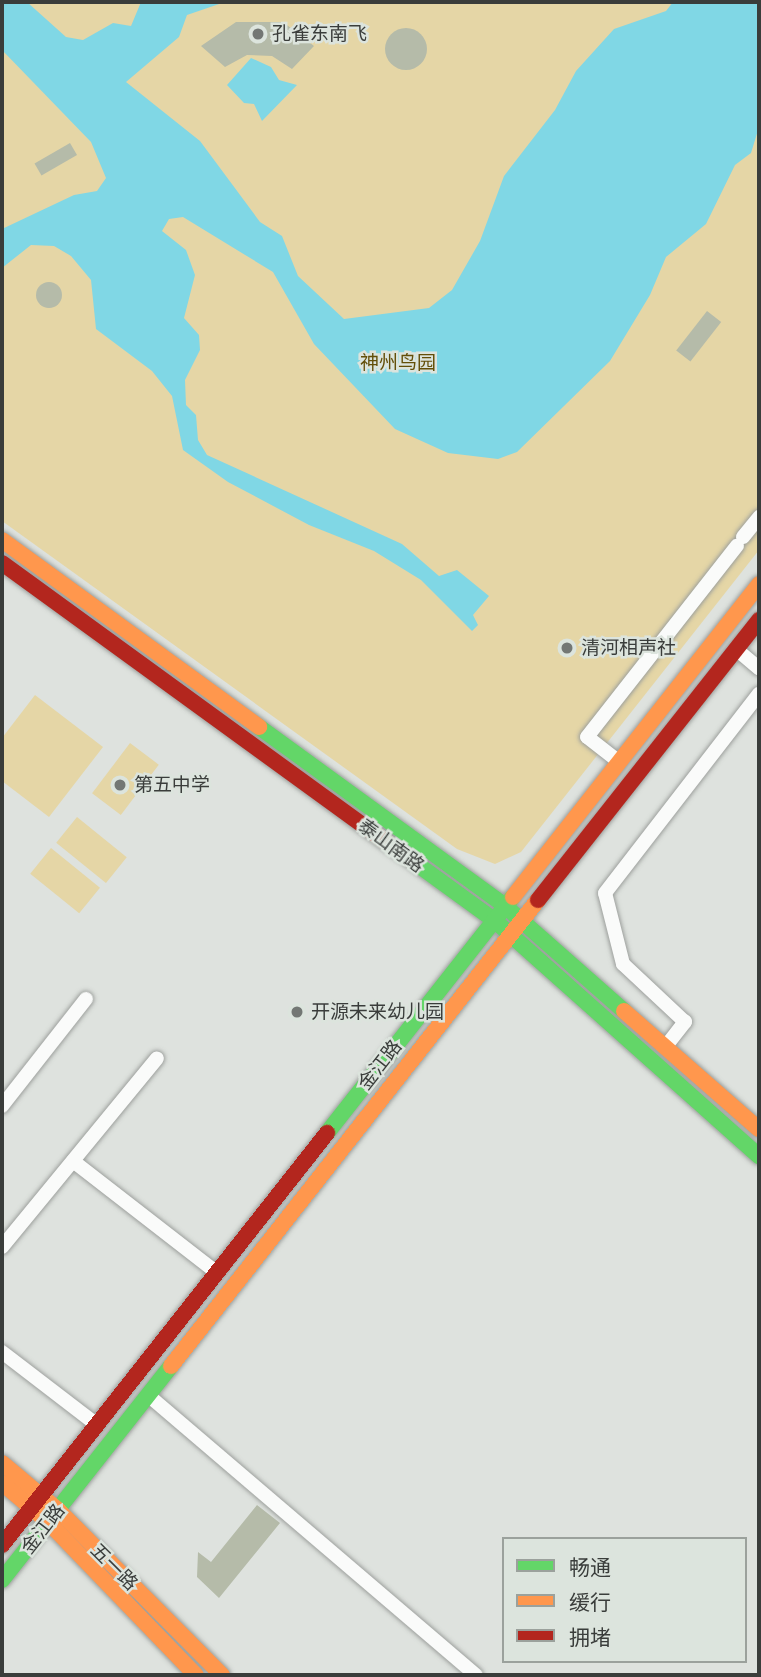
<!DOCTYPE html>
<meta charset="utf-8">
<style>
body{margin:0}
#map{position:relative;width:761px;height:1677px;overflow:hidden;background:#dee2de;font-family:Inter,"Noto Sans SC",sans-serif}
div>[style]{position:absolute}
.green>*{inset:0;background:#e5d6a6;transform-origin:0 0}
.water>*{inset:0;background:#80d7e5}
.building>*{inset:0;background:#b5bba9;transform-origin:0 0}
.round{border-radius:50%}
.roads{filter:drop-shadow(0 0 2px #9da09d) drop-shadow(0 0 2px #9da09d)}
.street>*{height:14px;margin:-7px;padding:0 7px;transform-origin:7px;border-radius:7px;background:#fafbfa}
.fast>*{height:16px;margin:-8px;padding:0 8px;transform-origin:8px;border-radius:8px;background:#63d668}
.slow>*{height:16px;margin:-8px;padding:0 8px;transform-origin:8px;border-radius:8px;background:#ff974d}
.jam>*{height:16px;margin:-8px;padding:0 8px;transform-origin:8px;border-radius:8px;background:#b3261e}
.dots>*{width:19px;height:19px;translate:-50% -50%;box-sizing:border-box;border:4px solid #dce4dd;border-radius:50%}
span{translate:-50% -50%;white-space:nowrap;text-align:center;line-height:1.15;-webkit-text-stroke:5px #dce4dd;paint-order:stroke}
.poi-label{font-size:19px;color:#3a3d3b}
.left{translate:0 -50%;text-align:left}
.park-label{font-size:19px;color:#634f09}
.street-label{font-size:19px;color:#3a3d3b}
.frame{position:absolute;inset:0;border:4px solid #3a3d3b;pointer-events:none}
.legend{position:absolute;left:502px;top:1537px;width:245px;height:126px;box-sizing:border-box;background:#dce4dd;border:2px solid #9ba19c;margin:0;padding:9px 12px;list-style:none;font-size:21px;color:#3a3d3b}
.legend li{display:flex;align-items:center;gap:14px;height:35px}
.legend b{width:35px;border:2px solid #9ba19c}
</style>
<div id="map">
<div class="green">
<i style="clip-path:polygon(2px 2px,759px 2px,759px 550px,521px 852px,495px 864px,457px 849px,2px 521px)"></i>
<i style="clip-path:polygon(35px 695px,103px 747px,49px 817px,2px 781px,2px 738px)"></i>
<i style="left:130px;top:743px;width:36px;height:63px;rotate:37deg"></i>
<i style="left:77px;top:817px;width:64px;height:33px;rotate:39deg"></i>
<i style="left:51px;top:848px;width:63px;height:33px;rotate:39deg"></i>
</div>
<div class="water">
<i style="clip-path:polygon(2px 2px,27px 2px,66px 37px,83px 40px,113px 23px,131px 26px,141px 2px,225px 2px,187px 15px,179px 37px,126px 82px,200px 141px,260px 222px,282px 236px,298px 276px,344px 319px,429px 308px,452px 290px,480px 241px,504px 176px,555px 110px,576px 71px,614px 29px,666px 11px,673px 2px,759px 2px,759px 127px,751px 153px,735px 165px,706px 224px,666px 257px,650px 295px,610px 361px,517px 452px,498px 459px,448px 453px,395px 429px,314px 344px,273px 272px,183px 217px,169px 219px,162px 231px,186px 250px,195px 275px,184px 318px,199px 335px,200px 350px,185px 380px,186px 405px,196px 415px,198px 440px,207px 455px,402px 544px,439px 576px,457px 570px,489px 596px,473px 615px,478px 625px,472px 631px,421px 580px,374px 551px,309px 525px,228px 482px,183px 450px,172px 396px,152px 371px,96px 329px,91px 280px,71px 256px,54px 246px,31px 245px,2px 268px,2px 229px,74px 195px,97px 191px,106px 178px,91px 142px,2px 50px)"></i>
<i style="clip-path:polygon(251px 58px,271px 67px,279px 80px,297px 85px,262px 121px,254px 104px,244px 103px,227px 85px)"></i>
</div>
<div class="building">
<i style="clip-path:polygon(236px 22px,283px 22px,314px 46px,292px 69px,272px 56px,247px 55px,225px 67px,201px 46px)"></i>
<i class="round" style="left:385px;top:28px;width:42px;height:42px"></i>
<i style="left:70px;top:143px;width:14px;height:41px;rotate:60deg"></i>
<i class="round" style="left:36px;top:282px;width:26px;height:26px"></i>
<i style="left:707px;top:311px;width:18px;height:50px;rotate:38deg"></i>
<i style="clip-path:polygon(257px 1505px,280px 1523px,219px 1598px,197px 1577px,198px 1552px,211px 1562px)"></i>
</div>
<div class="roads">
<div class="street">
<i style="left:743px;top:537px;width:26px;rotate:-51deg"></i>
<i style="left:736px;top:649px;width:30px;rotate:40deg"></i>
<i style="left:618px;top:761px;width:39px;rotate:-142deg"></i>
<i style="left:587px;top:737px;width:243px;rotate:-51.9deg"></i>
<i style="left:666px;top:1046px;width:31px;rotate:-52deg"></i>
<i style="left:685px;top:1022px;width:85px;rotate:-136.9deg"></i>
<i style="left:623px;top:964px;width:73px;rotate:-104.2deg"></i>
<i style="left:605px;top:893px;width:252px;rotate:-52.3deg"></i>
<i style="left:2px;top:1106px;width:136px;rotate:-51.9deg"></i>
<i style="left:73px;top:1161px;width:181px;rotate:37.8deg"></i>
<i style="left:2px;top:1247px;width:244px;rotate:-50.6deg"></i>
<i style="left:2px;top:1352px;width:118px;rotate:37.5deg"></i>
<i style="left:148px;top:1395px;width:431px;rotate:40.5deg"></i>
</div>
<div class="fast">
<i style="left:259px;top:727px;width:304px;rotate:36deg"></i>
<i style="left:505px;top:906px;width:159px;rotate:41.4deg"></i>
<i style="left:403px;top:854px;width:112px;rotate:36deg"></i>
<i style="left:494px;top:920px;width:355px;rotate:41.7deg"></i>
<i style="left:327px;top:1133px;width:300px;rotate:-51.8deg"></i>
<i style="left:2px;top:1580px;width:273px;rotate:-51.7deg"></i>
</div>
<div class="slow">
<i style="left:2px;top:540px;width:318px;rotate:36deg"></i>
<i style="left:513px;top:897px;width:398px;rotate:-51.8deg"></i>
<i style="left:624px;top:1011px;width:179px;rotate:41.2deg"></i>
<i style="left:171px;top:1366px;width:593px;rotate:-51.78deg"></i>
<i style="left:2px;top:1463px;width:73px;rotate:40deg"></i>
<i style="left:58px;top:1510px;width:233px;rotate:45.2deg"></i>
<i style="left:2px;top:1483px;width:60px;rotate:40.3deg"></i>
<i style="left:48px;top:1522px;width:213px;rotate:46deg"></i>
</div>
<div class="jam">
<i style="left:2px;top:563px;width:495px;rotate:36deg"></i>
<i style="left:538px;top:900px;width:357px;rotate:-51.7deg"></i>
<i style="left:2px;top:1545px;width:525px;rotate:-51.73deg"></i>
</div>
</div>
<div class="dots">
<i style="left:258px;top:34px;background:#737774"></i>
<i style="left:567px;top:648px;background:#737774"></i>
<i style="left:120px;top:785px;background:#737774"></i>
<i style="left:297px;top:1012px;background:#737774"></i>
</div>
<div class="poi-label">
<span class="left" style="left:272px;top:34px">孔雀东南飞</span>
<span class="left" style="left:581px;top:648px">清河相声社</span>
<span class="left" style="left:134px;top:785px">第五中学</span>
<span class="left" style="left:311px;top:1012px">开源未来幼儿园</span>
</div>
<div class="park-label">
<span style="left:398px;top:363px">神州鸟园</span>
</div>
<div class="street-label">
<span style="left:391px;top:846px;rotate:36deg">泰山南路</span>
<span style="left:380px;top:1065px;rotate:-52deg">金江路</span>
<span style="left:43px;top:1529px;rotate:-52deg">金江路</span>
<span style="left:114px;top:1567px;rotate:45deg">五一路</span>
</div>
<div class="frame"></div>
<ul class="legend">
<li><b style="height:9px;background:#63d668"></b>畅通</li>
<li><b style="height:9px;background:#ff974d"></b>缓行</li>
<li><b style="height:9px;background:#b3261e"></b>拥堵</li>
</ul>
</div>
